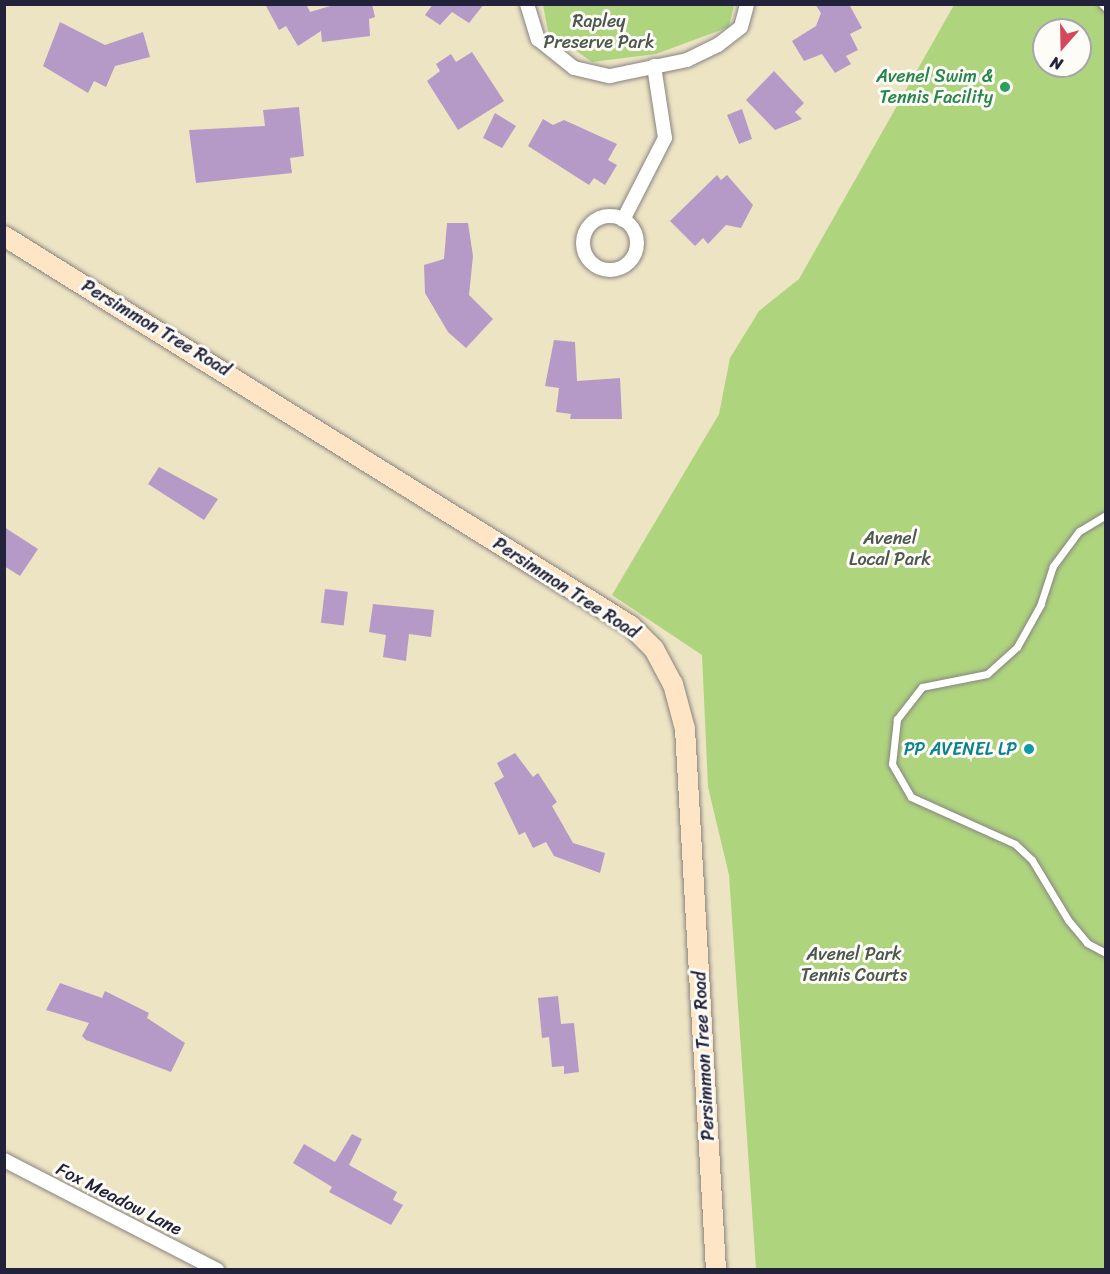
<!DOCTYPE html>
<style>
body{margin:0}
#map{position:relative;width:1110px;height:1274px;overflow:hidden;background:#ede4c4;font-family:Sriracha,sans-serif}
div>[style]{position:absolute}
.green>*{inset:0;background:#aed47e}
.building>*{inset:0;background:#b59ac8;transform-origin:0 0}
.roads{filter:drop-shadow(0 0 2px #888380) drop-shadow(0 0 2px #888380)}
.service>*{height:7px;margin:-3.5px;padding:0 3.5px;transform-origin:3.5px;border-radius:3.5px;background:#fff}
.minor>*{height:14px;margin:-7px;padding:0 7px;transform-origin:7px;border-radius:7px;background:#fff}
.minor>.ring{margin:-7px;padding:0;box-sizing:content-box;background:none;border:14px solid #fff;border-radius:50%}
.secondary>*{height:20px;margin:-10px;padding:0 10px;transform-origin:10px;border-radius:10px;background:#fee5c5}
.dots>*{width:16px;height:16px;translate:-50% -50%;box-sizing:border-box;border:3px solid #fdfcf7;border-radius:50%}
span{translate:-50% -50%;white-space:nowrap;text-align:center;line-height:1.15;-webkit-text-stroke:6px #fdfcf7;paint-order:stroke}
.park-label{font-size:18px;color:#4c574f}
.leisure-label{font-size:18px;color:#27864d}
.right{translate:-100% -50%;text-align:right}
.street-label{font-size:18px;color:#22223b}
.culture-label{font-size:18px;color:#0d838f}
.frame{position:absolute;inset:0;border:6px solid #22223b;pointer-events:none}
.north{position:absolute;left:1032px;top:18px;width:60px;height:60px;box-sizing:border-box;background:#fdfcf7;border:2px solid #a5a5ac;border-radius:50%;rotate:200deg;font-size:16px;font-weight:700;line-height:24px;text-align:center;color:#22223b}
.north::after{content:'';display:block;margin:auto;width:21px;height:27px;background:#d1495b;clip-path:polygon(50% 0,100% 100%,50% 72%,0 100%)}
</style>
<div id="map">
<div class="green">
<i style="clip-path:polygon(543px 5px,543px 4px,734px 5px,729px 27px,656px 54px,592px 62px,548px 31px)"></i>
<i style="clip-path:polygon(evenodd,954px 5px,1105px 5px,1105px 1269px,756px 1269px,729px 875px,708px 787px,702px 655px,612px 595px,719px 414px,730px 358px,759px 311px,799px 279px,954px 5px,1044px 30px,1080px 30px,1080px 66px,1044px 66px,1044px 30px)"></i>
</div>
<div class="building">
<i style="clip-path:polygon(265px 4px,306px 4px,310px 12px,337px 4px,372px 4px,375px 17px,369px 19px,370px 36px,322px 42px,321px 31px,298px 46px,286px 26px,279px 30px)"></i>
<i style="clip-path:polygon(433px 4px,484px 4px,469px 23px,452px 12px,440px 25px,425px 15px)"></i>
<i style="clip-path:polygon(815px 4px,849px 4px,862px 28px,850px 34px,858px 50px,846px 56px,851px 64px,835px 73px,822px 54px,804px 61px,792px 41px,816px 26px,821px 13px)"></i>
<i style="clip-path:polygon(60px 22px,105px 45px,143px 32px,150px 57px,115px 66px,106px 87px,94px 81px,88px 93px,43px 66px)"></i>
<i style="clip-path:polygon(472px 52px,504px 101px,458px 130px,427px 81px,440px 71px,436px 64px,451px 54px,456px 62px)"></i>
<i style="clip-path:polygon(774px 71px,804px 103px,795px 112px,802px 119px,775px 130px,746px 100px)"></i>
<i style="clip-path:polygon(299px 107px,304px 156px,290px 158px,292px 173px,196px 183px,189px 130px,265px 126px,263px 110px)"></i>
<i style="clip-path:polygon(742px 109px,752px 139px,739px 144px,727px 115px)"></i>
<i style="clip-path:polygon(495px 113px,516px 126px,502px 148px,483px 138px)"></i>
<i style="clip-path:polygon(543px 119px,553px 125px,564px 120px,617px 144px,608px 160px,617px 165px,605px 185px,594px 178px,589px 185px,528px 146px)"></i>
<i style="clip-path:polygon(717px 175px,721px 180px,727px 175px,753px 205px,741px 228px,726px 225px,708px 244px,703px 238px,695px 246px,670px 221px)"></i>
<i style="clip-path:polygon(447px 223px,468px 223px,473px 256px,469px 295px,493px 319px,466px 348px,448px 332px,425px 293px,424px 265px,444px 259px)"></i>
<i style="clip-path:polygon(554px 340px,575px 342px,577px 381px,620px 378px,622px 419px,570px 419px,571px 414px,556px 412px,559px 388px,545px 386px)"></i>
<i style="clip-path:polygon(159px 467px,218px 499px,204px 520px,148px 484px)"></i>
<i style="clip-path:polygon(4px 527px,38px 549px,20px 576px,4px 566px)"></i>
<i style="left:325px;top:589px;width:23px;height:34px;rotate:7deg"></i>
<i style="clip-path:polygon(373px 604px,434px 610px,431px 637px,409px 634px,406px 661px,383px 657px,386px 635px,369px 632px)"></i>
<i style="clip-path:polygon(515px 753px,533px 777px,538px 773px,557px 802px,552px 806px,573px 843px,605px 853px,600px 873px,554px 856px,546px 842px,533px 848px,525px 832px,519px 835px,494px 783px,504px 777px,497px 763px)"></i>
<i style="clip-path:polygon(60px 983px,102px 998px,105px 991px,149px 1013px,147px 1018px,185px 1043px,171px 1072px,86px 1040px,82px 1036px,89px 1023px,46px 1010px)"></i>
<i style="clip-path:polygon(558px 996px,561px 1024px,574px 1023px,579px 1072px,564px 1074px,564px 1066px,552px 1067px,549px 1037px,542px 1038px,538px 998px)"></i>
<i style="clip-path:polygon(352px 1134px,362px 1139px,349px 1165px,397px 1192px,393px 1200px,403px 1205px,391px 1225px,329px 1192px,332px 1187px,293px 1163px,304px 1144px,335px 1162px)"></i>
</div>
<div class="roads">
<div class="service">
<i style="left:1102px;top:4px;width:6px;rotate:45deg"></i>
<i style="left:1106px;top:515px;width:31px;rotate:149deg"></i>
<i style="left:1079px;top:531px;width:44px;rotate:126.6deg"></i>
<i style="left:1053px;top:566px;width:40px;rotate:108deg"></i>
<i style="left:1041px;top:604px;width:49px;rotate:119.2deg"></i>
<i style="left:1017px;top:647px;width:40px;rotate:138deg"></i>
<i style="left:987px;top:674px;width:66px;rotate:168.7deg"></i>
<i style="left:922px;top:687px;width:41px;rotate:128deg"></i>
<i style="left:897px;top:719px;width:45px;rotate:96.3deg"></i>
<i style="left:892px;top:764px;width:38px;rotate:60deg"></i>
<i style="left:911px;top:797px;width:114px;rotate:24.3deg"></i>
<i style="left:1015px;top:844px;width:23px;rotate:43deg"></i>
<i style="left:1032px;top:860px;width:70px;rotate:59deg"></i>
<i style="left:1068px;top:920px;width:30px;rotate:50deg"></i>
<i style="left:1087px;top:943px;width:21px;rotate:28deg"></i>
</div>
<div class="minor">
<i style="left:527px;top:4px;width:37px;rotate:73deg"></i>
<i style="left:538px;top:39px;width:46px;rotate:38.9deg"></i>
<i style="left:574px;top:68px;width:37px;rotate:13deg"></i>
<i style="left:610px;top:76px;width:79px;rotate:-11.7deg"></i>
<i style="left:687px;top:60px;width:34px;rotate:-26deg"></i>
<i style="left:718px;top:45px;width:29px;rotate:-38deg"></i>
<i style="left:741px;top:27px;width:24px;rotate:-75deg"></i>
<i class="ring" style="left:583px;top:216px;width:40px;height:40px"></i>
<i style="left:623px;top:220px;width:92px;rotate:-62.9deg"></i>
<i style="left:665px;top:138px;width:73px;rotate:-98.7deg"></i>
<i style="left:4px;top:1160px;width:240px;rotate:27.3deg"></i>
</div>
<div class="secondary">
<i style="left:4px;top:236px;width:738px;rotate:31.88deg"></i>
<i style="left:631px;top:626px;width:33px;rotate:45deg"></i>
<i style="left:654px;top:649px;width:40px;rotate:62deg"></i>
<i style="left:673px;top:684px;width:47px;rotate:75.1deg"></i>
<i style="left:685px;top:729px;width:542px;rotate:86.72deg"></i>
</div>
</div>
<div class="dots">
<i style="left:1005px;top:87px;background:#2e9e5b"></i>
<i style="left:1029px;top:749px;background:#0f9aa8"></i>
</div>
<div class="park-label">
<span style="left:599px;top:32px">Rapley<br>Preserve Park</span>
<span style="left:890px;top:549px">Avenel<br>Local Park</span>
<span style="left:854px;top:965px">Avenel Park<br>Tennis Courts</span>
</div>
<div class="leisure-label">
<span class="right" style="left:993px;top:87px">Avenel Swim &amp;<br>Tennis Facility</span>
</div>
<div class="street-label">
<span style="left:156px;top:328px;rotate:31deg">Persimmon Tree Road</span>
<span style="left:566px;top:588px;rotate:33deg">Persimmon Tree Road</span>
<span style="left:704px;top:1056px;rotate:-93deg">Persimmon Tree Road</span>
<span style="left:119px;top:1199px;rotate:27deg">Fox Meadow Lane</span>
</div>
<div class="culture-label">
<span class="right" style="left:1017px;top:749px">PP AVENEL LP</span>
</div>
<div class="frame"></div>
<div class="north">N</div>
</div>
